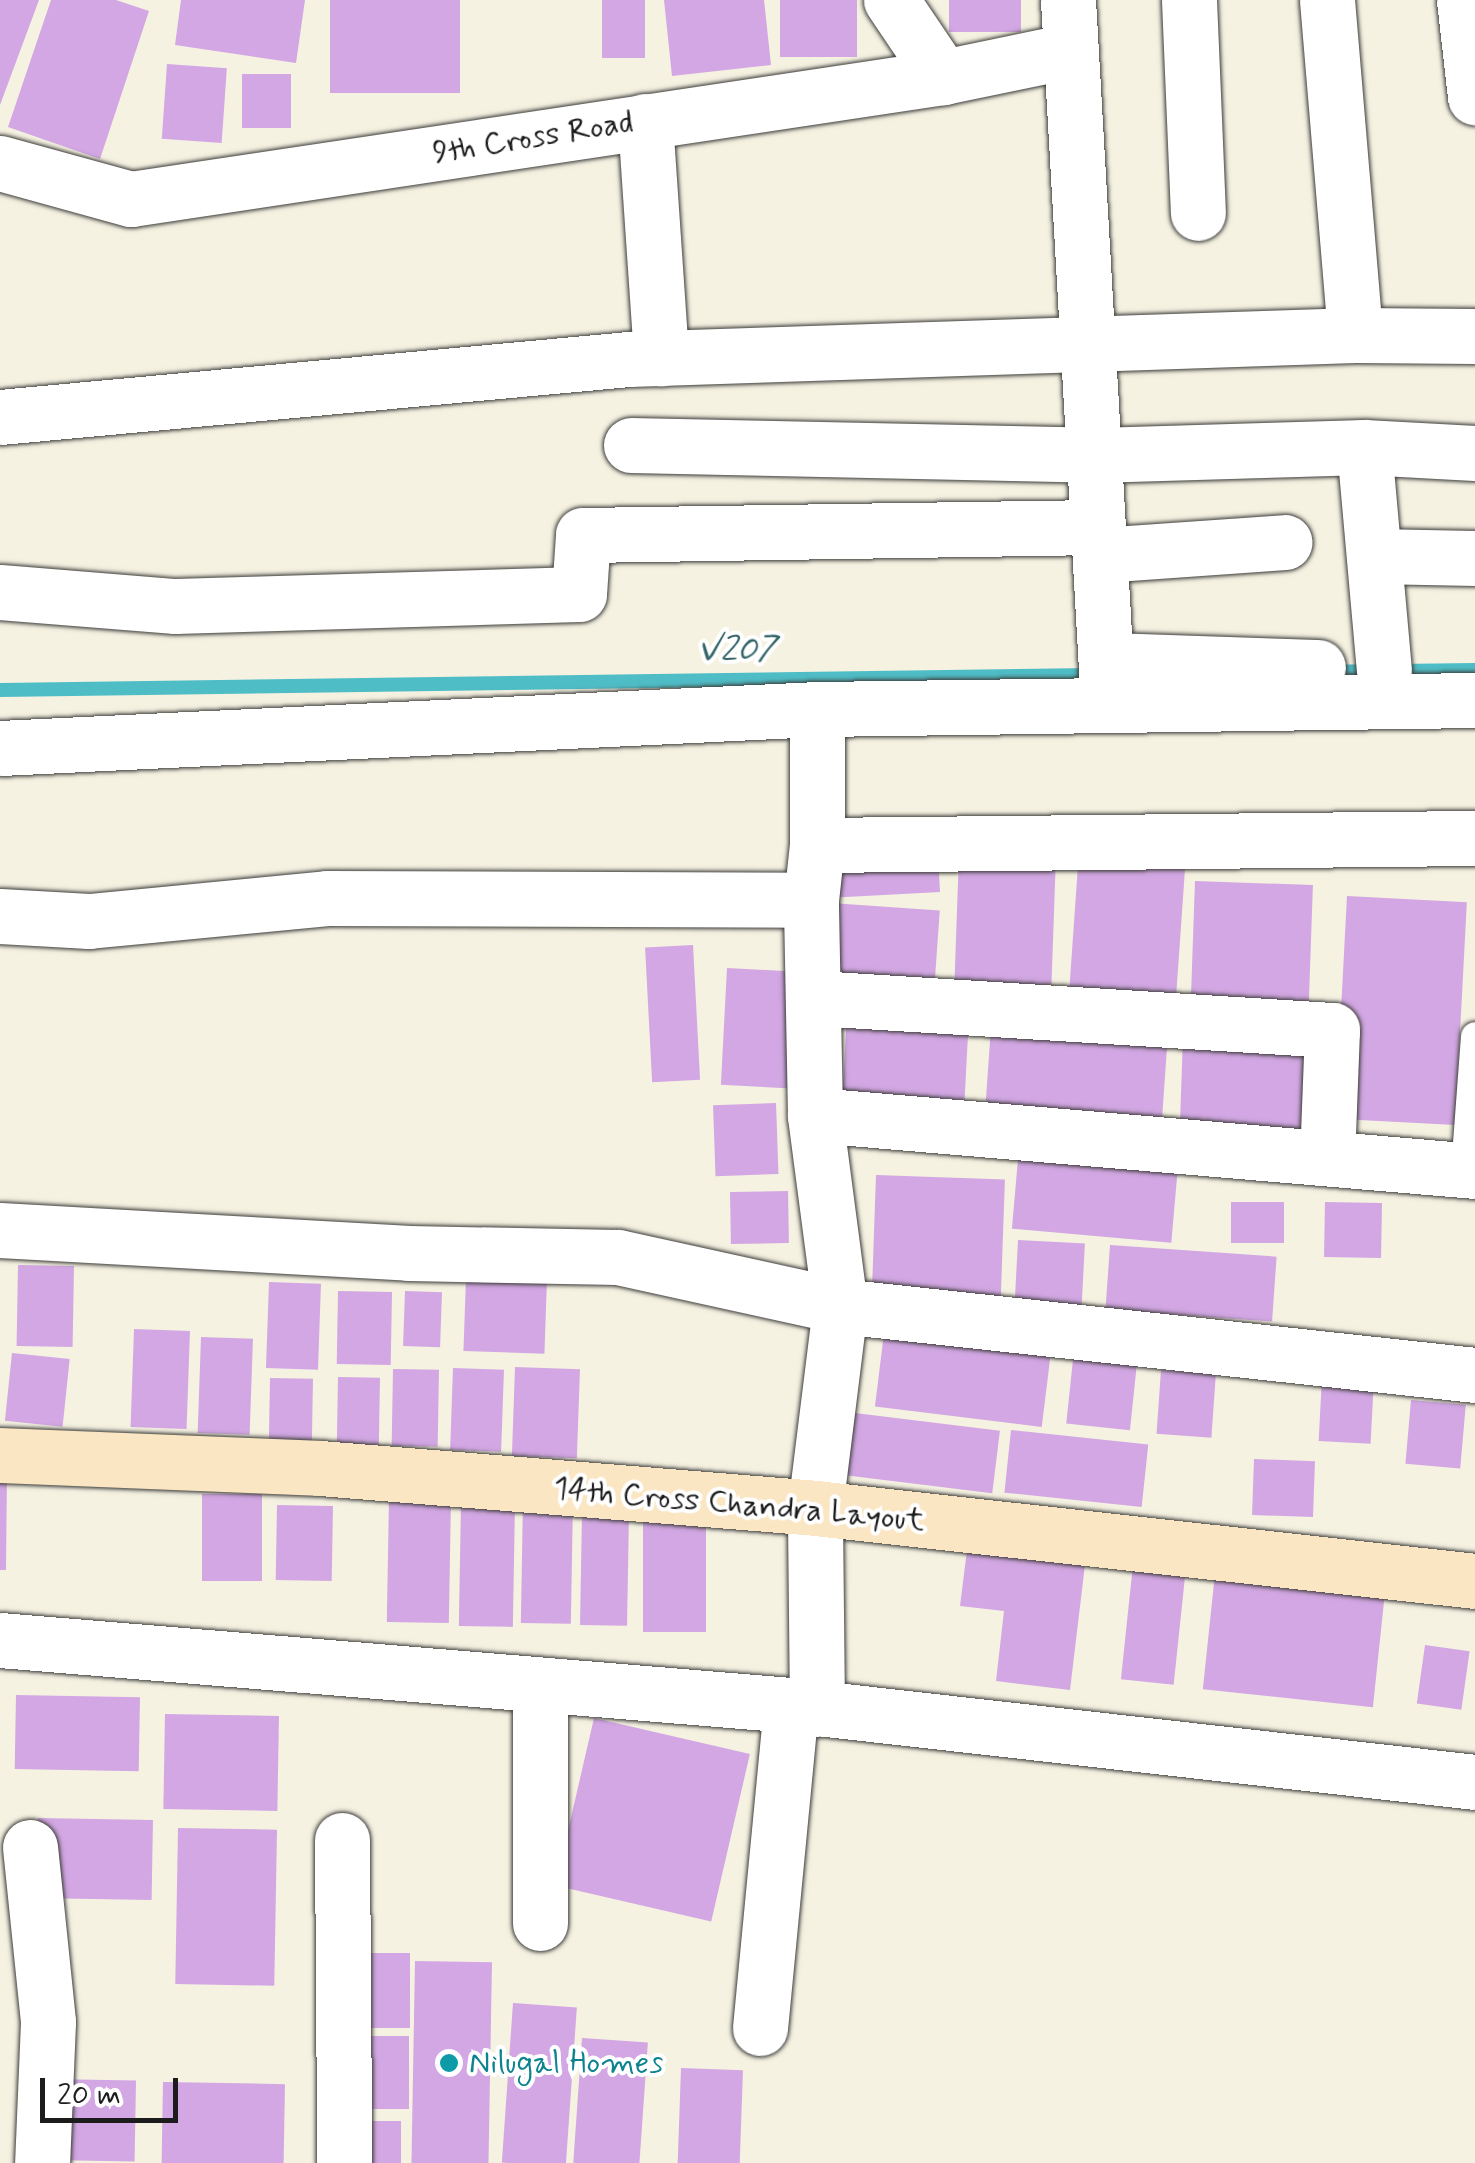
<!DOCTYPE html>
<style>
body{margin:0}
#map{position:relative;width:1475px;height:2163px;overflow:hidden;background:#f5f2e2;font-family:Mynerve,sans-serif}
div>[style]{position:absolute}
.stream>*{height:14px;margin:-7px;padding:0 7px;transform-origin:7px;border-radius:7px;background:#4fbdc6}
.building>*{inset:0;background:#d2a7e3;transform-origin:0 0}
.roads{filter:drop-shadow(0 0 2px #3d3c3a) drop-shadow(0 0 2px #3d3c3a)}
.lane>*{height:28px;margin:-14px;padding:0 14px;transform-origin:14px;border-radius:14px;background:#fff}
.street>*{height:55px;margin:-27.5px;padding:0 27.5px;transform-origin:27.5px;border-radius:27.5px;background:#fff}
.secondary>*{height:55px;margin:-27.5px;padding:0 27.5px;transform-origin:27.5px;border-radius:27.5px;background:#fbe6c4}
.dots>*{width:28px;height:28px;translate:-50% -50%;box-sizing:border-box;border:5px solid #fff;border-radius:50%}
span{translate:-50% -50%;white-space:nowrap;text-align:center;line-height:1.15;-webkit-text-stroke:8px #fff;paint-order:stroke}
.street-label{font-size:32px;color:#1c1c1c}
.culture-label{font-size:32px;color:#0d838f}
.left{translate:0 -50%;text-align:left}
.water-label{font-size:35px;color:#336468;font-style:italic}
.scale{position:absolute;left:40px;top:2078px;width:138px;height:45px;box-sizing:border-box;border:5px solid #1c1c1c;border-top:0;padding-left:12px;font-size:30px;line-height:35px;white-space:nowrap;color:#1c1c1c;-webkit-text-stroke:8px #fff;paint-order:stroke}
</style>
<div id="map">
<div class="stream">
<i style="left:1396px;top:671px;width:79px;rotate:-0.7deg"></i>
<i style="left:1326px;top:672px;width:48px;rotate:-1.2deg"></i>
<i style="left:0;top:690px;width:1094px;rotate:-0.79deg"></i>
</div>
<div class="building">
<i style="clip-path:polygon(0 0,39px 0,0 105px)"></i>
<i style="clip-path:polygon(51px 0,116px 0,149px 11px,100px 159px,8px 127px)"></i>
<i style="clip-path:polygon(181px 0,305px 0,296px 63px,175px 45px)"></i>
<i style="left:330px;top:0;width:130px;height:93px"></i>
<i style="left:602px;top:0;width:43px;height:58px"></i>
<i style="clip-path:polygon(664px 0,764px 0,771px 65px,672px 76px)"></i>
<i style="left:780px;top:0;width:77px;height:57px"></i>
<i style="left:949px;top:0;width:72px;height:32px"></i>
<i style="left:167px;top:64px;width:60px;height:75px;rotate:4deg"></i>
<i style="left:291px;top:74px;width:54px;height:49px;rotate:90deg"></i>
<i style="left:1079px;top:851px;width:107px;height:151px;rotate:4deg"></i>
<i style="left:959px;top:853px;width:97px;height:145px;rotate:2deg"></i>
<i style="left:938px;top:854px;width:38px;height:104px;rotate:87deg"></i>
<i style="left:1195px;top:881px;width:118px;height:125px;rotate:2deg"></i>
<i style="left:1347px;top:896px;width:120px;height:223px;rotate:3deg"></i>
<i style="left:831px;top:903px;width:109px;height:83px;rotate:4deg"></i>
<i style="left:693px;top:945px;width:135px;height:48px;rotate:87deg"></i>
<i style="left:727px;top:968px;width:70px;height:117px;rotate:3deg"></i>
<i style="left:847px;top:1012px;width:122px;height:94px;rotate:3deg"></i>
<i style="left:991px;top:1027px;width:177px;height:88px;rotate:4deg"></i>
<i style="left:1183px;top:1036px;width:138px;height:93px;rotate:2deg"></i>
<i style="left:776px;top:1103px;width:71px;height:63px;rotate:88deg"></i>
<i style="left:1018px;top:1159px;width:160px;height:70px;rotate:5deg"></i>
<i style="left:876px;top:1175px;width:129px;height:118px;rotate:2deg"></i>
<i style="left:788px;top:1191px;width:52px;height:58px;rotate:89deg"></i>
<i style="left:1231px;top:1202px;width:53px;height:41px"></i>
<i style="left:1325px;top:1202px;width:57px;height:55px;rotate:1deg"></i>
<i style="left:1018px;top:1240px;width:67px;height:69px;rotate:3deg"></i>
<i style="left:1110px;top:1245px;width:167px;height:65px;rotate:4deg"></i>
<i style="left:18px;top:1265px;width:56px;height:81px;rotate:1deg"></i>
<i style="left:466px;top:1278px;width:81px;height:73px;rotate:2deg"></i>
<i style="left:269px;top:1282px;width:52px;height:86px;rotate:2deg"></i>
<i style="left:338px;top:1291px;width:54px;height:73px;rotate:1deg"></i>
<i style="left:405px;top:1291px;width:37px;height:55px;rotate:2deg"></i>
<i style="left:134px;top:1329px;width:56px;height:98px;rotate:2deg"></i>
<i style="left:884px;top:1333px;width:168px;height:74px;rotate:7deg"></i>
<i style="left:201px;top:1337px;width:52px;height:96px;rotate:2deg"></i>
<i style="left:1074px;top:1350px;width:64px;height:74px;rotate:6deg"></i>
<i style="left:12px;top:1353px;width:58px;height:68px;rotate:6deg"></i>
<i style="left:515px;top:1367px;width:65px;height:89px;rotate:2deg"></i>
<i style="left:453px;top:1368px;width:51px;height:82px;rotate:2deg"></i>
<i style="left:393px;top:1369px;width:46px;height:77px;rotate:1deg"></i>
<i style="left:1161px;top:1370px;width:55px;height:64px;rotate:4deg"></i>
<i style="left:338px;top:1377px;width:42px;height:76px;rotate:1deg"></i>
<i style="left:1322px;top:1377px;width:52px;height:64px;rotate:3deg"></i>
<i style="left:270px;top:1378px;width:43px;height:74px;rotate:1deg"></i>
<i style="left:1411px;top:1400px;width:55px;height:64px;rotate:5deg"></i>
<i style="left:855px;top:1413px;width:146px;height:63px;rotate:7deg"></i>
<i style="left:1011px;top:1430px;width:138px;height:63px;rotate:6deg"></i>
<i style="left:1254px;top:1459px;width:61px;height:56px;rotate:2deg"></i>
<i style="clip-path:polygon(0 1472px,7px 1472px,6px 1570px,0 1570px)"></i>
<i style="left:202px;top:1494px;width:60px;height:87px"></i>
<i style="left:389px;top:1497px;width:62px;height:125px;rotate:1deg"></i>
<i style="left:523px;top:1499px;width:50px;height:124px;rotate:1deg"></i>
<i style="left:461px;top:1502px;width:54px;height:124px;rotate:1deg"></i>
<i style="left:277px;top:1505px;width:56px;height:75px;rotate:1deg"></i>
<i style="left:582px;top:1512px;width:47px;height:113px;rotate:1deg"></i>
<i style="left:643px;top:1517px;width:63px;height:115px"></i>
<i style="clip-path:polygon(969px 1534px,1087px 1548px,1070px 1690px,996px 1681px,1004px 1611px,960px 1606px)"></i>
<i style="left:1134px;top:1555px;width:53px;height:125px;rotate:6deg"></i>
<i style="left:1216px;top:1564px;width:171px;height:126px;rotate:6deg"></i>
<i style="left:1425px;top:1645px;width:45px;height:59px;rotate:8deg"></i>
<i style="left:16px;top:1695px;width:124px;height:74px;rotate:1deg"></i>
<i style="left:165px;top:1714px;width:114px;height:95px;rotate:1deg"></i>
<i style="left:594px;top:1718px;width:160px;height:172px;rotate:13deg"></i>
<i style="left:38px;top:1818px;width:115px;height:80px;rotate:1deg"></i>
<i style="left:178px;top:1828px;width:99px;height:156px;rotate:1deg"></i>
<i style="left:353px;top:1953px;width:57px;height:75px"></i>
<i style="left:415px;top:1961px;width:77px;height:202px;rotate:1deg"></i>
<i style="left:513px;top:2003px;width:64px;height:160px;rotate:4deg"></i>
<i style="left:350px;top:2036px;width:59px;height:73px"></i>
<i style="left:582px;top:2038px;width:66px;height:125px;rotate:4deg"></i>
<i style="left:681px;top:2068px;width:62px;height:95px;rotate:2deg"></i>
<i style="left:47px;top:2079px;width:89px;height:81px;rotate:1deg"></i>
<i style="left:163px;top:2082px;width:122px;height:81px;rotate:1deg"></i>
<i style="left:348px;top:2121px;width:53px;height:42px"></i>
</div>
<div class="roads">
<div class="lane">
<i style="left:1465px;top:1170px;width:134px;rotate:-85.7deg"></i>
</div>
<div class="street">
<i style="left:891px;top:0;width:93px;rotate:56deg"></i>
<i style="left:1068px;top:0;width:706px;rotate:86.75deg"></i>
<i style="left:1189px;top:0;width:213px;rotate:87.6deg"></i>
<i style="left:1327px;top:0;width:336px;rotate:85.2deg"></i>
<i style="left:1464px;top:0;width:98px;rotate:83.5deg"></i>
<i style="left:645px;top:121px;width:238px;rotate:86.1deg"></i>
<i style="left:0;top:163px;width:136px;rotate:15.4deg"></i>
<i style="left:131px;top:199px;width:821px;rotate:-8.54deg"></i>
<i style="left:943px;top:77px;width:128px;rotate:-11.7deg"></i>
<i style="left:0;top:417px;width:632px;rotate:-5.27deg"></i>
<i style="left:629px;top:359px;width:726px;rotate:-1.89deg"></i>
<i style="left:1355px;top:335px;width:120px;rotate:0.5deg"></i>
<i style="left:631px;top:445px;width:463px;rotate:1.2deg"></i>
<i style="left:1094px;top:455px;width:270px;rotate:-1.7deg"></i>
<i style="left:1364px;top:447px;width:111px;rotate:3.1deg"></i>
<i style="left:1364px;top:447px;width:224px;rotate:84.9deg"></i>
<i style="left:1100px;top:555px;width:185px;rotate:-4deg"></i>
<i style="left:1374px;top:556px;width:101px;rotate:1.1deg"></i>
<i style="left:0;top:592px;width:176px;rotate:4.6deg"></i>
<i style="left:175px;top:606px;width:404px;rotate:-1.7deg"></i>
<i style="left:579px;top:594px;width:59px;rotate:-86.1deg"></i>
<i style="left:583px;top:535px;width:515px;rotate:-0.89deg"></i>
<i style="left:1107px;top:660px;width:211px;rotate:1.9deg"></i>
<i style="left:0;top:748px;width:818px;rotate:-2.73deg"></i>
<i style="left:817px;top:709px;width:658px;rotate:-0.78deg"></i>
<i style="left:817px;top:845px;width:658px;rotate:-0.61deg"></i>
<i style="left:0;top:916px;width:89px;rotate:3.2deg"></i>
<i style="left:89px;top:921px;width:239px;rotate:-5.5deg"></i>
<i style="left:327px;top:898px;width:484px;rotate:0.2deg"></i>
<i style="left:816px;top:998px;width:517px;rotate:3.55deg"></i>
<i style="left:1332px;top:1030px;width:128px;rotate:92.2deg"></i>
<i style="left:815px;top:1115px;width:662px;rotate:4.85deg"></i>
<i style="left:0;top:1230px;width:410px;rotate:3.2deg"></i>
<i style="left:409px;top:1253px;width:209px;rotate:1.1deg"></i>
<i style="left:618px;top:1257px;width:227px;rotate:12.4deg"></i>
<i style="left:840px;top:1306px;width:639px;rotate:6.2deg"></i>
<i style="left:0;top:1640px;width:794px;rotate:4.7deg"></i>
<i style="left:791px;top:1705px;width:688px;rotate:6.42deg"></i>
<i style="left:540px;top:1685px;width:238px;rotate:90deg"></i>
<i style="left:817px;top:1709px;width:201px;rotate:-90.6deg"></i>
<i style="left:815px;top:1508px;width:204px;rotate:-82.9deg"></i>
<i style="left:840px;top:1306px;width:193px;rotate:-97.5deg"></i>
<i style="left:815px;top:1115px;width:215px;rotate:-91.1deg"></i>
<i style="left:811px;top:900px;width:55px;rotate:-83.8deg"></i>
<i style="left:817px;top:845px;width:136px;rotate:-90deg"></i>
<i style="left:342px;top:1840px;width:323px;rotate:89.6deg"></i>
<i style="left:30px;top:1847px;width:176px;rotate:84.1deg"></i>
<i style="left:48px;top:2022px;width:141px;rotate:92.4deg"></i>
<i style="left:760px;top:2028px;width:324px;rotate:-84.5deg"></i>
</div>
<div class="secondary">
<i style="left:0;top:1455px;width:320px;rotate:2.3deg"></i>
<i style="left:320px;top:1468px;width:497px;rotate:4.6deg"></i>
<i style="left:815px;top:1508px;width:664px;rotate:6.31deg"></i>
</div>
</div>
<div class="dots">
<i style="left:449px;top:2063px;background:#0f9aa8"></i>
</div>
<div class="street-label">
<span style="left:533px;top:138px;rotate:-9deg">9th Cross Road</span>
<span style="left:739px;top:1505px;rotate:5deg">14th Cross Chandra Layout</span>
</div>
<div class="culture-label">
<span class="left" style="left:469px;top:2063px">Nilugal Homes</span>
</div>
<div class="water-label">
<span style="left:737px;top:650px;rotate:-1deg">V207</span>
</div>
<div class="scale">20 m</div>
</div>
